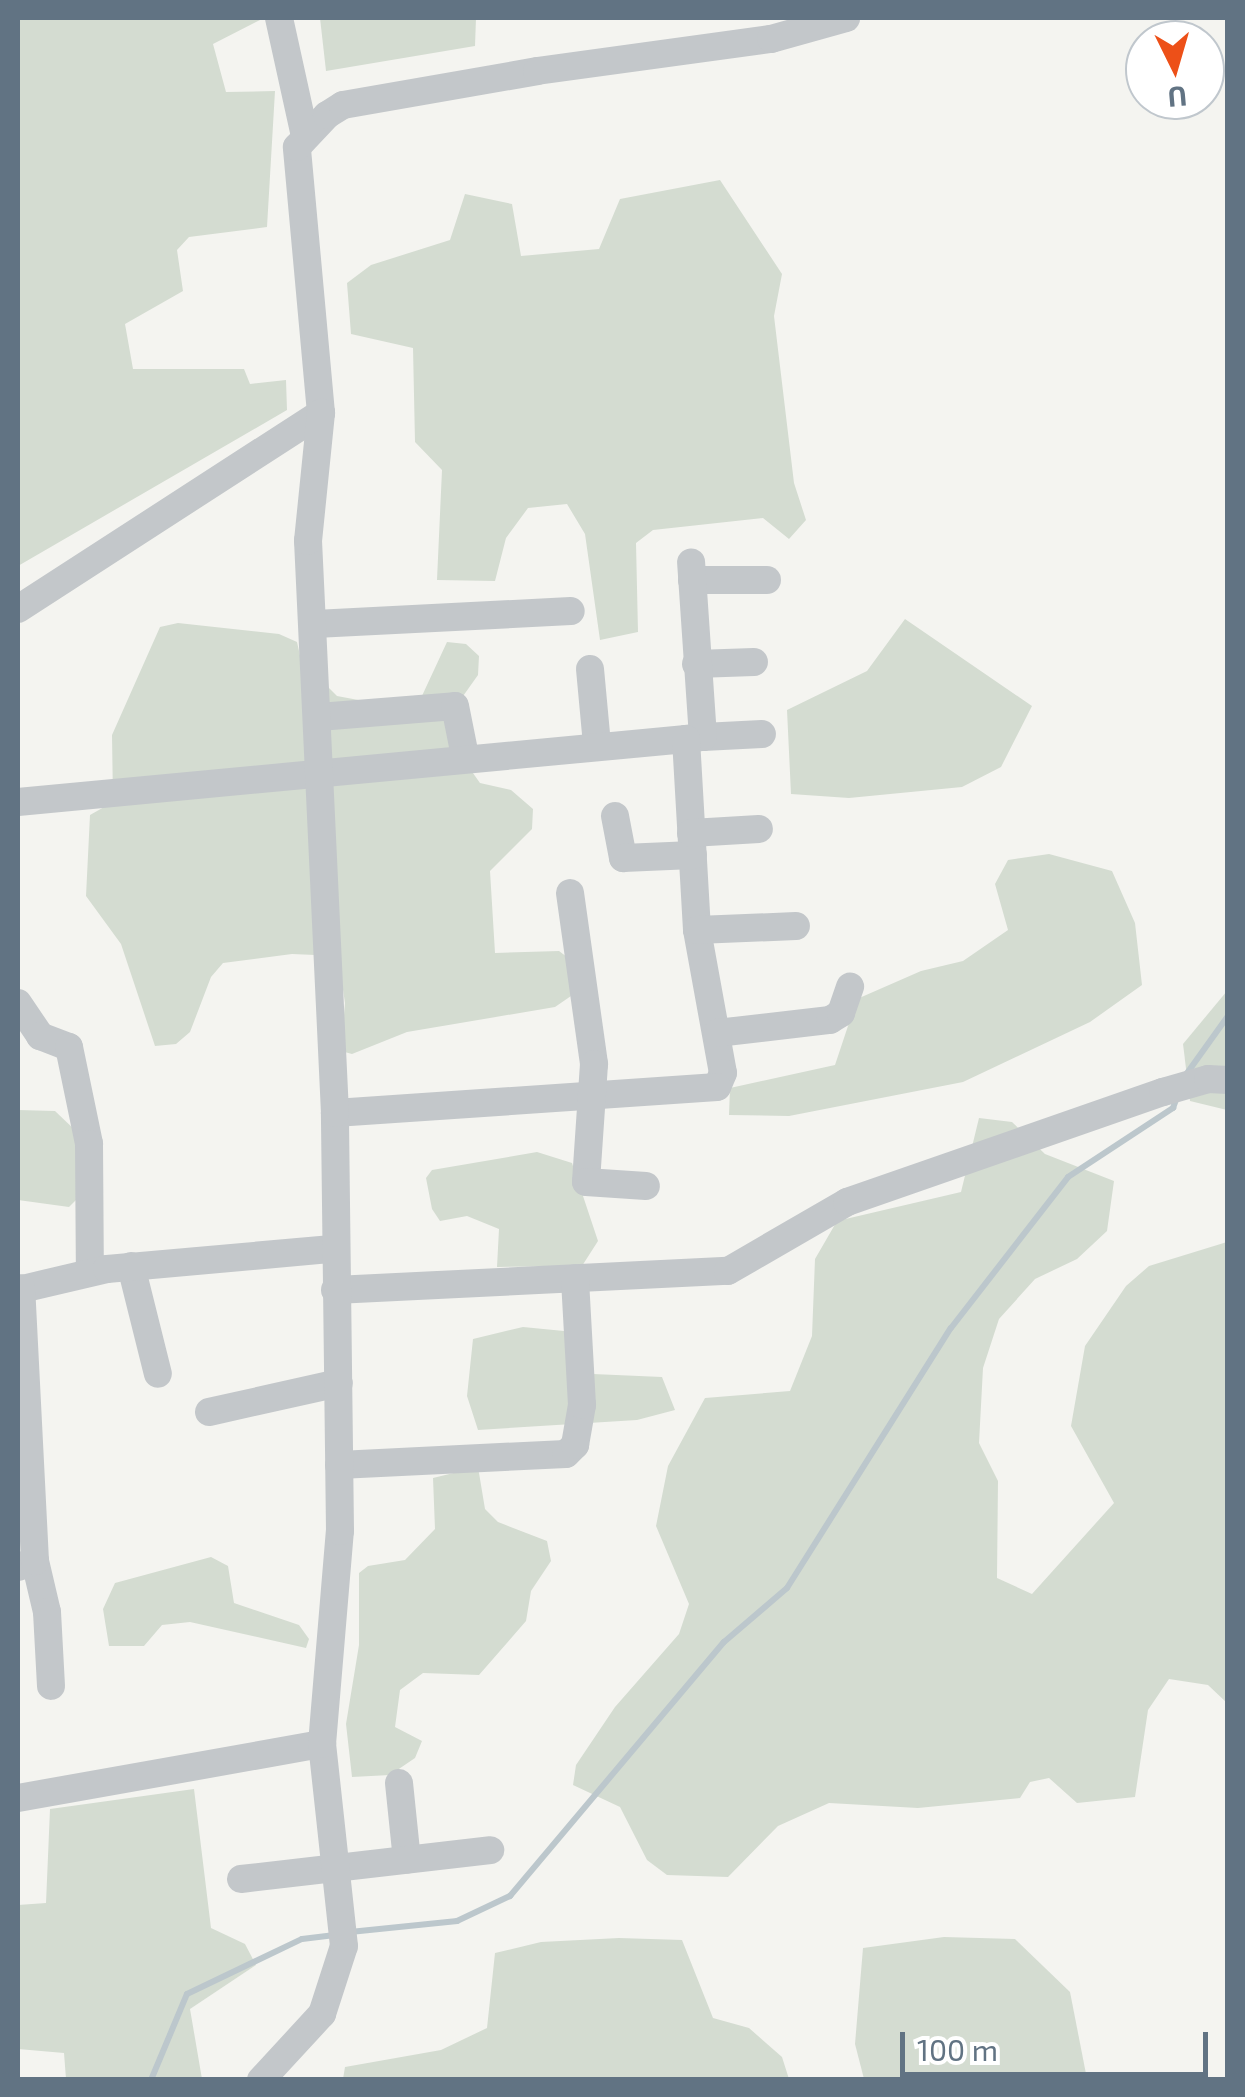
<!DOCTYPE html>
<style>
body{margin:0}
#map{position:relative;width:1245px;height:2097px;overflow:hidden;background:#f4f4f0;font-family:"Exo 2",sans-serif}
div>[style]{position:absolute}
.green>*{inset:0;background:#d4dcd1}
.stream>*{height:6px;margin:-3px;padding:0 3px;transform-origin:3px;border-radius:3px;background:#bcc7cc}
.minor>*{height:28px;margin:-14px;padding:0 14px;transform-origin:14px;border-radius:14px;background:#c3c7ca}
span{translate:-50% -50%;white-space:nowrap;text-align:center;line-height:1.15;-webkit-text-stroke:10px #fff;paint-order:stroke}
.frame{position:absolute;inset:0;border:20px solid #617383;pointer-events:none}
.north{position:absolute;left:1125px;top:20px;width:100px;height:100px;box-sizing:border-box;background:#fff;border:2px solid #c0c7cd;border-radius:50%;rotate:175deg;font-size:28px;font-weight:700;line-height:40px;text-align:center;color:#617383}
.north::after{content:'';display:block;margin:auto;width:35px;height:45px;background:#ed5018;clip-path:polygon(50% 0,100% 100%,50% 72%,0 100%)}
.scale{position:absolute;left:900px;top:2032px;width:308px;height:45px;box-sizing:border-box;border:5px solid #617383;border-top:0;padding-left:12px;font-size:30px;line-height:35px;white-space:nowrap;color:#617383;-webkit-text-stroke:8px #fff;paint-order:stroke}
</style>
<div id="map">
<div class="green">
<i style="clip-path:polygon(18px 18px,264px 18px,213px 44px,226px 92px,275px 91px,267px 227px,189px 237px,177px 250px,183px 291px,125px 324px,133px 369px,244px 369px,250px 384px,286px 380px,287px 410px,18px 566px)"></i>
<i style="clip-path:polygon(320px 18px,476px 18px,475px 46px,326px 71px)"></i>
<i style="clip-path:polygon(720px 180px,782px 274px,774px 316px,794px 483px,806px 520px,789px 539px,763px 518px,653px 530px,636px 543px,638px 632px,600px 640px,585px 534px,567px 504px,528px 508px,506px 538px,495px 581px,437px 580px,442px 470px,415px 442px,413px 348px,351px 334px,347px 283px,371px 265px,450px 240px,465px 194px,512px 204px,521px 256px,599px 249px,620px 199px)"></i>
<i style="clip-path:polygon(905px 619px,1032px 706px,1001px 767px,962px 787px,849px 798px,791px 794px,787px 710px,867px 671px)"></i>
<i style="clip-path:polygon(178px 623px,279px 634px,297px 642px,301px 660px,337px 696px,385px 705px,421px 698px,447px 642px,466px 644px,479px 656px,478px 675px,456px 706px,451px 742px,480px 783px,511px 790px,533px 809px,532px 829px,490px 871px,495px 953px,559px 951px,571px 960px,571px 996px,555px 1007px,407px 1032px,352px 1054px,341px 1051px,345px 1003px,338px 956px,292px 954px,223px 963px,211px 977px,190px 1032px,176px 1044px,155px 1046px,121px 944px,86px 896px,90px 815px,113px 802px,112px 735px,160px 627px)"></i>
<i style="clip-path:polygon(1049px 854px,1112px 871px,1135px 923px,1142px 985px,1090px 1022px,963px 1082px,789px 1116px,729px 1115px,730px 1088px,835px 1065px,857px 999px,921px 971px,963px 961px,1008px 930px,995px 884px,1008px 860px)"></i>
<i style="clip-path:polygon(1227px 991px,1227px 1110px,1190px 1101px,1183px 1044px)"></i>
<i style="clip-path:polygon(18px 1110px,55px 1111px,77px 1132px,79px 1197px,69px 1207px,18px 1200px)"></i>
<i style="clip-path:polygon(979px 1118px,1012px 1122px,1045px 1154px,1114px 1181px,1107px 1231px,1077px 1259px,1035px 1279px,999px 1319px,983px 1368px,979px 1443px,998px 1481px,997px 1578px,1032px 1594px,1114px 1503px,1071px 1426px,1085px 1346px,1126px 1286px,1149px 1266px,1227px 1242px,1227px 1703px,1208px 1685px,1169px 1679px,1148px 1710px,1135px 1797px,1077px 1803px,1049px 1778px,1030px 1782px,1020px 1798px,918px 1808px,829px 1803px,778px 1826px,728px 1877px,667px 1875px,647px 1860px,620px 1807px,573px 1785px,576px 1765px,615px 1707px,679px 1634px,689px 1604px,656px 1526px,668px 1466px,705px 1398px,790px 1391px,812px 1336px,815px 1259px,837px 1221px,961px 1192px)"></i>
<i style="clip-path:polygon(537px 1152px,572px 1163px,598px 1241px,582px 1266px,497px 1267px,499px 1229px,467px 1216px,440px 1221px,432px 1209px,426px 1178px,432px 1170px)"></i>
<i style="clip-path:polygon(523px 1327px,574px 1332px,593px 1374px,662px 1377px,675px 1410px,637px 1420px,478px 1430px,467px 1396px,473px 1339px)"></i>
<i style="clip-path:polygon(478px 1467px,485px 1509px,498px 1522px,547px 1541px,551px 1561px,531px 1591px,526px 1621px,479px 1675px,423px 1673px,400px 1690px,395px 1727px,422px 1741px,415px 1758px,390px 1775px,352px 1777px,346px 1724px,359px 1645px,359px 1573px,368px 1566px,405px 1560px,435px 1529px,433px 1478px)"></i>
<i style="clip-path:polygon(211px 1557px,228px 1566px,234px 1603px,299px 1625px,309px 1639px,306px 1648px,190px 1622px,162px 1625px,144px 1646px,109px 1646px,103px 1609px,115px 1583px)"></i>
<i style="clip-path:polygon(194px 1789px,211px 1928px,245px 1944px,256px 1965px,190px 2009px,202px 2079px,66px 2079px,64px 2053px,18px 2049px,18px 1905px,46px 1903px,50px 1809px)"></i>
<i style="clip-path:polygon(944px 1937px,1015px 1939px,1070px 1992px,1087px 2079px,864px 2079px,855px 2044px,863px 1948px)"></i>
<i style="clip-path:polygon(619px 1938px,682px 1940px,713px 2018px,749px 2028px,782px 2057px,789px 2079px,343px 2079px,345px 2067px,441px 2050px,487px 2028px,495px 1953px,541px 1942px)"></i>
</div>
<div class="stream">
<i style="left:1185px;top:1076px;width:74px;rotate:-54.4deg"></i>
<i style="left:350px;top:1932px;width:108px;rotate:-5.9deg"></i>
<i style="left:457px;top:1921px;width:59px;rotate:-25.3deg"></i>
<i style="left:510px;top:1896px;width:332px;rotate:-49.9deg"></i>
<i style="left:724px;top:1642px;width:83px;rotate:-40.6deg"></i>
<i style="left:787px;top:1588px;width:307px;rotate:-57.8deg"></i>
<i style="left:951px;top:1328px;width:191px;rotate:-52.2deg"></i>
<i style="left:1068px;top:1177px;width:126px;rotate:-33.3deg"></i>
<i style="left:1173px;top:1108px;width:12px;rotate:-70deg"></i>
<i style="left:151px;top:2080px;width:93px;rotate:-67.3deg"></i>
<i style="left:187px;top:1994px;width:127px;rotate:-25.6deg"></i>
<i style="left:302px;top:1939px;width:31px;rotate:-7deg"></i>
</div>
<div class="minor">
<i style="left:279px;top:18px;width:117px;rotate:77.6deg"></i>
<i style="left:692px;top:580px;width:75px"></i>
<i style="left:18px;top:609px;width:361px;rotate:-32.9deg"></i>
<i style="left:321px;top:413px;width:267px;rotate:-95.2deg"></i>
<i style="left:297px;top:147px;width:44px;rotate:-46.8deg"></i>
<i style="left:327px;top:115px;width:19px;rotate:-32deg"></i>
<i style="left:343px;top:105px;width:197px;rotate:-9.9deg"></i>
<i style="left:537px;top:71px;width:236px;rotate:-7.8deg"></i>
<i style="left:771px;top:39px;width:78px;rotate:-15.6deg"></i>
<i style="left:315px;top:624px;width:256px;rotate:-2.9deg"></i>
<i style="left:696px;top:664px;width:58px;rotate:-2deg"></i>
<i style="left:590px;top:669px;width:75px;rotate:84.7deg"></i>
<i style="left:319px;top:717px;width:136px;rotate:-4.6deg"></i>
<i style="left:455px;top:706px;width:51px;rotate:78.7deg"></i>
<i style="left:703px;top:737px;width:59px;rotate:-2.9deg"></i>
<i style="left:686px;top:739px;width:17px;rotate:-7deg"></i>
<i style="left:703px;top:737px;width:175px;rotate:-93.9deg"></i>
<i style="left:18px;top:802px;width:671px;rotate:-5.39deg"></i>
<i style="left:686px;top:739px;width:191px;rotate:86.7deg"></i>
<i style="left:697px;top:930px;width:145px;rotate:79.7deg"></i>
<i style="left:723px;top:1073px;width:15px;rotate:113deg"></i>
<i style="left:717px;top:1087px;width:383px;rotate:176.1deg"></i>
<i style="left:615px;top:816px;width:43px;rotate:79.2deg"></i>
<i style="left:623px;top:858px;width:70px;rotate:-2.5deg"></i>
<i style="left:691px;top:833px;width:68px;rotate:-3.4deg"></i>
<i style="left:570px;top:893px;width:173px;rotate:82deg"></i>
<i style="left:594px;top:1064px;width:118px;rotate:93.9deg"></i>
<i style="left:586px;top:1182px;width:60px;rotate:3.8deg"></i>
<i style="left:697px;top:930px;width:99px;rotate:-2.3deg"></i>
<i style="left:18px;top:1003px;width:40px;rotate:56deg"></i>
<i style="left:40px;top:1036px;width:31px;rotate:21deg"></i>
<i style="left:69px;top:1047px;width:99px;rotate:78.3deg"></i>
<i style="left:89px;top:1144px;width:128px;rotate:89.6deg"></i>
<i style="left:717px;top:1033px;width:114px;rotate:-6.6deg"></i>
<i style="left:830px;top:1020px;width:13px;rotate:-32deg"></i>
<i style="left:841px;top:1013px;width:28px;rotate:-71deg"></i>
<i style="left:131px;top:1266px;width:111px;rotate:76deg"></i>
<i style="left:18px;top:1290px;width:91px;rotate:-13.3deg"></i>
<i style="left:107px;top:1269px;width:226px;rotate:-5.1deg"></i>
<i style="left:335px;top:1290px;width:393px;rotate:-2.8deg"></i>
<i style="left:728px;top:1271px;width:138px;rotate:-30.1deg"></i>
<i style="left:847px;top:1202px;width:335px;rotate:-19.2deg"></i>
<i style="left:1163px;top:1092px;width:47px;rotate:-16.1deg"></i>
<i style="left:1208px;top:1079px;width:20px;rotate:3deg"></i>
<i style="left:209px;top:1412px;width:133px;rotate:-12.6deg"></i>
<i style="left:339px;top:1465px;width:227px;rotate:-2.8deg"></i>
<i style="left:566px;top:1454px;width:13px;rotate:-45deg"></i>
<i style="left:575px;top:1445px;width:41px;rotate:-80.1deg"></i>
<i style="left:582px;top:1405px;width:127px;rotate:-93.2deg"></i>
<i style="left:35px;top:1561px;width:52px;rotate:76.8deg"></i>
<i style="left:47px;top:1612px;width:74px;rotate:86.9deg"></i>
<i style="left:18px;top:1567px;width:18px;rotate:-19deg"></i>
<i style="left:35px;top:1561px;width:273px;rotate:-92.9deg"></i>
<i style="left:399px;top:1783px;width:77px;rotate:84.1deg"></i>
<i style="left:18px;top:1798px;width:309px;rotate:-10.1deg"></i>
<i style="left:241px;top:1879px;width:251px;rotate:-6.6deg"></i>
<i style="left:261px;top:2080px;width:90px;rotate:-47.3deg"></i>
<i style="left:322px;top:2014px;width:71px;rotate:-72.1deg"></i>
<i style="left:344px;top:1946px;width:203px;rotate:-96.2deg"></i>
<i style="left:322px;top:1744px;width:214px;rotate:-85.2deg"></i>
<i style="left:340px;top:1531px;width:418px;rotate:-90.7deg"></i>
<i style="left:335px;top:1113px;width:573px;rotate:-92.7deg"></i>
<i style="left:308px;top:541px;width:129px;rotate:-84.2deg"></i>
</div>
<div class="frame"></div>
<div class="north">U</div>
<div class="scale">100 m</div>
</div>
